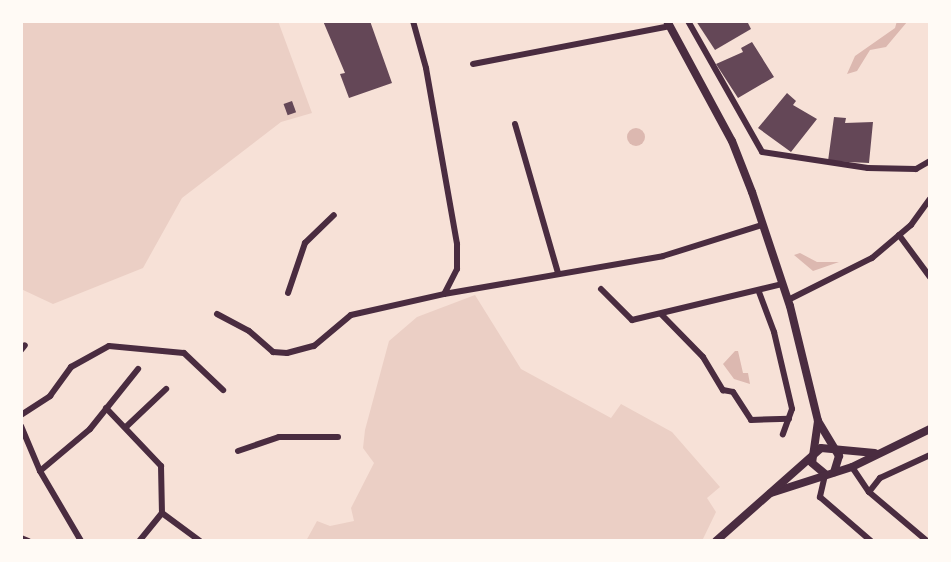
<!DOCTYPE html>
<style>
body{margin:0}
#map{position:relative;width:951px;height:562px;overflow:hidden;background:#f7e1d7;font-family:"IBM Plex Serif",serif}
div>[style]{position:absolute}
.green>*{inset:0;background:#ebcfc5}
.water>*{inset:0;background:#dcb8b0}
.round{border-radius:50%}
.building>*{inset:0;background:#644757;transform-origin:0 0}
.minor>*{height:6px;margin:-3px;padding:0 3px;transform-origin:3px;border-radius:3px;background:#4a2c40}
.tertiary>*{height:8px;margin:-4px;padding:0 4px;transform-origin:4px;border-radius:4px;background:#4a2c40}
span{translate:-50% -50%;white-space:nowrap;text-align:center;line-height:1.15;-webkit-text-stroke:6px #fffaf5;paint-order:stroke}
.frame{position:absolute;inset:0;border:23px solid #fffaf5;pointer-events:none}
</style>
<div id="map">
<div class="green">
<i style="clip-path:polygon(21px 21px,278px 21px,312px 113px,281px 122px,182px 198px,143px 268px,53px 304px,21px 289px)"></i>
<i style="clip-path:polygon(475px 295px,521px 369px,611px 418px,621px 404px,672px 432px,720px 487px,707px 498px,716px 512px,702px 541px,306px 541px,317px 521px,330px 526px,354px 521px,351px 508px,374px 463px,363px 448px,365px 430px,389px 341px,417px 317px)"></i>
</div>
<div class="water">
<i style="clip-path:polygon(897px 21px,907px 22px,886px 47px,870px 50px,857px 71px,847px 74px,855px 56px,895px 28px)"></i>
<i class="round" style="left:627px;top:128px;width:18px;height:18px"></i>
<i style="clip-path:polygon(800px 253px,817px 262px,839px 262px,813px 271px,794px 255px)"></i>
<i style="clip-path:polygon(735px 351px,738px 351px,743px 373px,748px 373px,750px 384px,734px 379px,723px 364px)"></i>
</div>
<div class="building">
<i style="clip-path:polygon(323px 21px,370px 21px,392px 83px,349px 98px,340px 74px,345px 73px)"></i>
<i style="clip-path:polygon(696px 21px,747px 21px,751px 29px,715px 50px)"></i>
<i style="clip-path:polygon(752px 42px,774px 77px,738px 98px,716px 64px,743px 52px,741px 48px)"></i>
<i style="clip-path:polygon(787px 93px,796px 101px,793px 105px,817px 119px,791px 152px,758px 128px)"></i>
<i style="left:292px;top:101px;width:12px;height:9px;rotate:70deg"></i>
<i style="clip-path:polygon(834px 117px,846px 118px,845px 123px,873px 122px,869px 163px,828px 161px)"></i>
</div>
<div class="minor">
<i style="left:413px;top:21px;width:49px;rotate:74.5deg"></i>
<i style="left:426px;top:68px;width:179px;rotate:80deg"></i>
<i style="left:457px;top:244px;width:25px;rotate:90deg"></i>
<i style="left:457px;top:269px;width:28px;rotate:117deg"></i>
<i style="left:688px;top:21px;width:150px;rotate:60.5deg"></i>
<i style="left:762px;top:152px;width:107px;rotate:8.6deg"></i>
<i style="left:868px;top:168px;width:48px;rotate:1.2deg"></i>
<i style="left:916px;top:169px;width:16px;rotate:-30deg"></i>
<i style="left:473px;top:64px;width:201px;rotate:-10.9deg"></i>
<i style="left:515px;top:124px;width:155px;rotate:73.9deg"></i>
<i style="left:899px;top:235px;width:52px;rotate:53.6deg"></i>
<i style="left:601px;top:289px;width:44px;rotate:45deg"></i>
<i style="left:632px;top:320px;width:154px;rotate:-13.5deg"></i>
<i style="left:759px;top:292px;width:43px;rotate:69.4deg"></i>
<i style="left:774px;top:332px;width:79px;rotate:76.8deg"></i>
<i style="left:792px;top:409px;width:27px;rotate:110deg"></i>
<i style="left:288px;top:293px;width:53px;rotate:-71.2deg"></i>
<i style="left:305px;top:243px;width:40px;rotate:-44deg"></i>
<i style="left:788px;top:300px;width:94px;rotate:-26.6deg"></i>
<i style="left:872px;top:258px;width:51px;rotate:-40.2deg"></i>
<i style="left:911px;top:225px;width:32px;rotate:-54deg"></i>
<i style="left:217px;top:314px;width:36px;rotate:28deg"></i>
<i style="left:249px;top:331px;width:32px;rotate:41deg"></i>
<i style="left:273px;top:352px;width:14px;rotate:4deg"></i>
<i style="left:287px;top:353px;width:28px;rotate:-15deg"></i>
<i style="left:314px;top:346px;width:48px;rotate:-40deg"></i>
<i style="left:351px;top:315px;width:95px;rotate:-12.7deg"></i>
<i style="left:444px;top:294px;width:222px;rotate:-9.8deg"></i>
<i style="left:663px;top:256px;width:104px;rotate:-17.4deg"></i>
<i style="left:661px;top:314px;width:60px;rotate:45.7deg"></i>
<i style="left:703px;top:357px;width:39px;rotate:59deg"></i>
<i style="left:723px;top:390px;width:10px;rotate:11deg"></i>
<i style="left:733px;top:392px;width:33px;rotate:57deg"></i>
<i style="left:751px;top:420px;width:38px;rotate:-2deg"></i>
<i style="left:21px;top:350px;width:6px;rotate:-51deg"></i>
<i style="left:106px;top:408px;width:80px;rotate:46.5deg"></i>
<i style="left:161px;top:466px;width:47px;rotate:88.8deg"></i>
<i style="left:162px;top:513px;width:36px;rotate:129deg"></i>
<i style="left:21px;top:415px;width:35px;rotate:-33deg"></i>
<i style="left:50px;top:396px;width:36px;rotate:-54deg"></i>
<i style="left:71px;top:367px;width:43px;rotate:-28.9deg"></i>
<i style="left:109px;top:346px;width:75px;rotate:5.3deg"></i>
<i style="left:184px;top:353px;width:54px;rotate:43.5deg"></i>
<i style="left:21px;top:426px;width:49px;rotate:67.1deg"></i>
<i style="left:40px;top:471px;width:81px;rotate:59.6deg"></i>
<i style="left:127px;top:426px;width:54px;rotate:-43.5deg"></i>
<i style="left:238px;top:451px;width:43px;rotate:-18.9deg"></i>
<i style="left:279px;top:437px;width:59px"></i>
<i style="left:852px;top:467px;width:30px;rotate:56deg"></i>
<i style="left:869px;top:492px;width:76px;rotate:40.2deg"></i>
<i style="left:40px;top:471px;width:65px;rotate:-40deg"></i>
<i style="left:90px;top:429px;width:77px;rotate:-51.3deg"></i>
<i style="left:825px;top:475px;width:23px;rotate:103deg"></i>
<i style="left:820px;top:497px;width:67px;rotate:40.8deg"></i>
<i style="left:869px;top:492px;width:18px;rotate:-52deg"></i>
<i style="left:880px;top:478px;width:55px;rotate:-24.7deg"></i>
<i style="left:162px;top:513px;width:47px;rotate:36.4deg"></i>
<i style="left:21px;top:538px;width:8px;rotate:23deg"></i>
</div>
<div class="tertiary">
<i style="left:667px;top:21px;width:136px;rotate:61.6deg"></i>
<i style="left:732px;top:141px;width:55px;rotate:68.6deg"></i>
<i style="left:752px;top:192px;width:120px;rotate:71.6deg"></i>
<i style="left:790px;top:306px;width:118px;rotate:76.3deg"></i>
<i style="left:818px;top:421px;width:41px;rotate:59deg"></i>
<i style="left:839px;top:456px;width:17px;rotate:107deg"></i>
<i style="left:818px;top:421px;width:42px;rotate:98.1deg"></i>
<i style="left:812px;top:463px;width:17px;rotate:40deg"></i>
<i style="left:771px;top:493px;width:85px;rotate:-17.8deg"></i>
<i style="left:852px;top:467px;width:87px;rotate:-26deg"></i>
<i style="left:716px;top:541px;width:140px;rotate:-41.5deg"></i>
<i style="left:821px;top:448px;width:54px;rotate:5.3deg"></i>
</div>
<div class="frame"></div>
</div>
